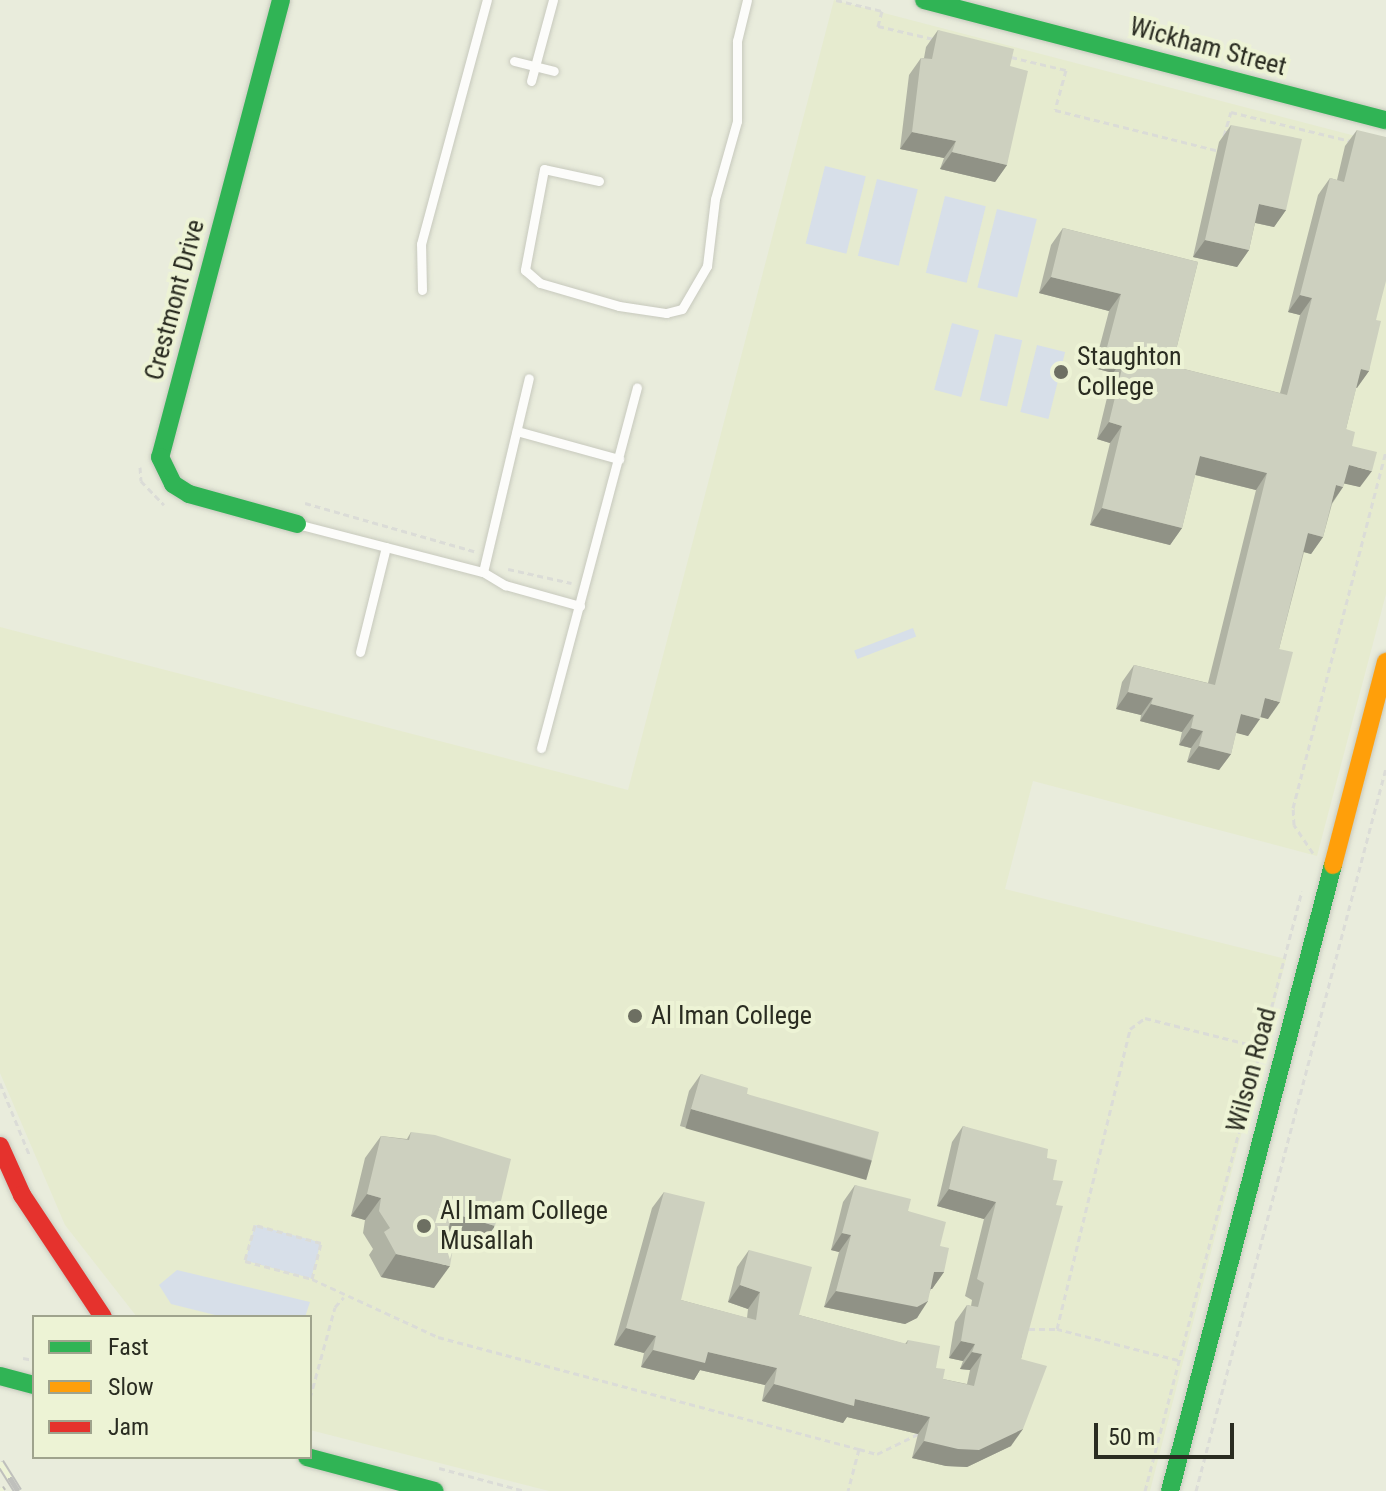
<!DOCTYPE html>
<style>
body{margin:0}
#map{position:relative;width:1386px;height:1491px;overflow:hidden;background:#e9ecdc;font-family:"Roboto Condensed",sans-serif}
div>[style]{position:absolute}
.built>*{inset:0;background:#e6ebcf}
.green>*{inset:0;background:#d7dfe9;transform-origin:0 0}
.path>*{height:3px;margin-top:-1.5px;transform-origin:0;background:repeating-linear-gradient(90deg,#dbdcd7 0 6px,transparent 0 10px)}
.roads{filter:drop-shadow(0 0 2px #c7c9bd) drop-shadow(0 0 2px #c7c9bd)}
.lane>*{height:9px;margin:-4.5px;padding:0 4.5px;transform-origin:4.5px;border-radius:4.5px;background:#fcfcfa}
.fast>*{height:18px;margin:-9px;padding:0 9px;transform-origin:9px;border-radius:9px;background:#30b455}
.slow>*{height:18px;margin:-9px;padding:0 9px;transform-origin:9px;border-radius:9px;background:#ff9f0a}
.jam>*{height:18px;margin:-9px;padding:0 9px;transform-origin:9px;border-radius:9px;background:#e5322d}
.rail>*{height:9px;margin-top:-4.5px;transform-origin:0;background:repeating-linear-gradient(90deg,#edf3d5 0 18px,#bfc0bc 0 36px);box-sizing:border-box;border-block:2px solid #bfc0bc}
.wall>*{inset:0;background:#b0b3a4}
.shaded-wall>*{inset:0;background:#909286;transform-origin:0 0}
.building>*{inset:0;background:#cdd0bf}
.dots>*{width:22px;height:22px;translate:-50% -50%;box-sizing:border-box;border:4px solid #edf3d5;border-radius:50%}
span{translate:-50% -50%;white-space:nowrap;text-align:center;line-height:1.15;-webkit-text-stroke:8px #edf3d5;paint-order:stroke}
.street-label{font-size:26px;color:#2a2c21}
.poi-label{font-size:26px;color:#2a2c21}
.left{translate:0 -50%;text-align:left}
.legend{position:absolute;left:32px;top:1315px;width:280px;height:144px;box-sizing:border-box;background:#edf3d5;border:2px solid #9fa38d;margin:0;padding:10px 14px;list-style:none;font-size:24px;color:#2a2c21}
.legend li{display:flex;align-items:center;gap:16px;height:40px}
.legend b{width:40px;border:2px solid #9fa38d}
.scale{position:absolute;left:1094px;top:1423px;width:140px;height:36px;box-sizing:border-box;border:4px solid #2a2c21;border-top:0;padding-left:10px;font-size:24px;line-height:28px;white-space:nowrap;color:#2a2c21;-webkit-text-stroke:6px #edf3d5;paint-order:stroke}
</style>
<div id="map">
<div class="built">
<i style="clip-path:polygon(834px 0,1386px 144px,1386px 594px,1317px 856px,1033px 781px,1005px 889px,1286px 959px,1150px 1491px,549px 1491px,310px 1430px,310px 1317px,137px 1317px,65px 1225px,0 1073px,0 627px,628px 790px)"></i>
</div>
<div class="green">
<i style="left:825px;top:166px;width:42px;height:80px;rotate:14deg"></i>
<i style="left:877px;top:179px;width:42px;height:79px;rotate:14deg"></i>
<i style="left:945px;top:196px;width:42px;height:79px;rotate:14deg"></i>
<i style="left:997px;top:209px;width:41px;height:81px;rotate:14deg"></i>
<i style="left:952px;top:323px;width:28px;height:69px;rotate:15deg"></i>
<i style="left:995px;top:334px;width:28px;height:68px;rotate:13deg"></i>
<i style="left:1037px;top:345px;width:29px;height:69px;rotate:14deg"></i>
<i style="left:913px;top:628px;width:9px;height:63px;rotate:69deg"></i>
<i style="left:255px;top:1225px;width:68px;height:37px;rotate:15deg"></i>
<i style="clip-path:polygon(177px 1270px,310px 1302px,305px 1317px,223px 1317px,171px 1304px,159px 1285px)"></i>
</div>
<div class="path">
<i style="left:836px;top:0;width:47px;rotate:13.4deg"></i>
<i style="left:882px;top:11px;width:16px;rotate:105deg"></i>
<i style="left:878px;top:26px;width:57px;rotate:13.1deg"></i>
<i style="left:1011px;top:57px;width:57px;rotate:13.3deg"></i>
<i style="left:1066px;top:70px;width:41px;rotate:105.4deg"></i>
<i style="left:1055px;top:110px;width:170px;rotate:14deg"></i>
<i style="left:1224px;top:136px;width:25px;rotate:-74deg"></i>
<i style="left:1231px;top:112px;width:123px;rotate:13.6deg"></i>
<i style="left:140px;top:467px;width:14px;rotate:86deg"></i>
<i style="left:141px;top:481px;width:33px;rotate:46deg"></i>
<i style="left:305px;top:503px;width:176px;rotate:15.9deg"></i>
<i style="left:508px;top:569px;width:65px;rotate:12.5deg"></i>
<i style="left:1313px;top:853px;width:34px;rotate:-124deg"></i>
<i style="left:1294px;top:825px;width:17px;rotate:-93deg"></i>
<i style="left:1293px;top:808px;width:368px;rotate:-75.4deg"></i>
<i style="left:0;top:1083px;width:77px;rotate:67.8deg"></i>
<i style="left:312px;top:1279px;width:37px;rotate:-76deg"></i>
<i style="left:321px;top:1243px;width:68px;rotate:-164.7deg"></i>
<i style="left:255px;top:1225px;width:37px;rotate:106deg"></i>
<i style="left:245px;top:1261px;width:69px;rotate:15deg"></i>
<i style="left:312px;top:1279px;width:139px;rotate:24.7deg"></i>
<i style="left:438px;top:1337px;width:436px;rotate:14.9deg"></i>
<i style="left:859px;top:1449px;width:43px;rotate:104.7deg"></i>
<i style="left:1029px;top:1329px;width:28px"></i>
<i style="left:23px;top:1358px;width:11px;rotate:10deg"></i>
<i style="left:1178px;top:1360px;width:125px;rotate:-165.6deg"></i>
<i style="left:1057px;top:1329px;width:309px;rotate:-76.3deg"></i>
<i style="left:1130px;top:1029px;width:19px;rotate:-36deg"></i>
<i style="left:1145px;top:1018px;width:119px;rotate:14.2deg"></i>
<i style="left:310px;top:1398px;width:94px;rotate:-74.6deg"></i>
<i style="left:335px;top:1307px;width:13px;rotate:-48deg"></i>
<i style="left:859px;top:1449px;width:19px;rotate:16deg"></i>
<i style="left:877px;top:1454px;width:46px;rotate:-26deg"></i>
<i style="left:439px;top:1468px;width:89px;rotate:15deg"></i>
<i style="left:1145px;top:1491px;width:620px;rotate:-75.34deg"></i>
<i style="left:1196px;top:1491px;width:748px;rotate:-75.28deg"></i>
</div>
<div class="roads">
<div class="lane">
<i style="left:514px;top:61px;width:41px;rotate:14deg"></i>
<i style="left:531px;top:81px;width:84px;rotate:-74.8deg"></i>
<i style="left:599px;top:181px;width:56px;rotate:-167.7deg"></i>
<i style="left:544px;top:169px;width:103px;rotate:100.7deg"></i>
<i style="left:525px;top:270px;width:20px;rotate:41deg"></i>
<i style="left:540px;top:283px;width:82px;rotate:16.2deg"></i>
<i style="left:619px;top:306px;width:48px;rotate:8.5deg"></i>
<i style="left:666px;top:313px;width:16px;rotate:-14deg"></i>
<i style="left:682px;top:309px;width:50px;rotate:-59.8deg"></i>
<i style="left:707px;top:266px;width:67px;rotate:-83.2deg"></i>
<i style="left:715px;top:199px;width:81px;rotate:-74.2deg"></i>
<i style="left:737px;top:121px;width:80px;rotate:-90deg"></i>
<i style="left:737px;top:41px;width:42px;rotate:-76.3deg"></i>
<i style="left:422px;top:290px;width:46px;rotate:-91.2deg"></i>
<i style="left:421px;top:244px;width:253px;rotate:-74.9deg"></i>
<i style="left:517px;top:431px;width:106px;rotate:15.4deg"></i>
<i style="left:297px;top:524px;width:192px;rotate:14.5deg"></i>
<i style="left:483px;top:572px;width:26px;rotate:31deg"></i>
<i style="left:505px;top:585px;width:78px;rotate:15.6deg"></i>
<i style="left:483px;top:572px;width:199px;rotate:-76.7deg"></i>
<i style="left:360px;top:652px;width:108px;rotate:-76.1deg"></i>
<i style="left:541px;top:748px;width:373px;rotate:-75.1deg"></i>
</div>
<div class="fast">
<i style="left:281px;top:0;width:473px;rotate:104.8deg"></i>
<i style="left:160px;top:457px;width:30px;rotate:64deg"></i>
<i style="left:173px;top:484px;width:19px;rotate:32deg"></i>
<i style="left:189px;top:494px;width:112px;rotate:15.5deg"></i>
<i style="left:924px;top:0;width:477px;rotate:14.6deg"></i>
<i style="left:0;top:1376px;width:35px;rotate:15deg"></i>
<i style="left:307px;top:1457px;width:132px;rotate:14.9deg"></i>
<i style="left:1170px;top:1491px;width:647px;rotate:-75.41deg"></i>
</div>
<div class="slow">
<i style="left:1333px;top:865px;width:210px;rotate:-75.4deg"></i>
</div>
<div class="jam">
<i style="left:0;top:1146px;width:54px;rotate:65.8deg"></i>
<i style="left:22px;top:1195px;width:146px;rotate:56.4deg"></i>
</div>
</div>
<div class="rail">
<i style="left:0;top:1462px;width:34px;rotate:58deg"></i>
<i style="left:0;top:1488px;width:4px;rotate:56deg"></i>
</div>
<div class="wall">
<i style="clip-path:polygon(938px 30px,1010px 66px,1007px 165px,995px 182px,940px 169px,944px 158px,900px 149px,909px 75px,921px 58px,924px 58px,926px 47px)"></i>
<i style="clip-path:polygon(1231px 125px,1286px 210px,1274px 227px,1255px 223px,1249px 250px,1237px 267px,1193px 257px,1219px 142px)"></i>
<i style="clip-path:polygon(1357px 130px,1376px 320px,1369px 371px,1356px 388px,1346px 429px,1352px 446px,1360px 487px,1344px 483px,1343px 487px,1332px 504px,1323px 537px,1311px 554px,1304px 552px,1279px 649px,1268px 719px,1260px 717px,1248px 736px,1236px 732px,1231px 754px,1219px 770px,1187px 762px,1191px 748px,1179px 745px,1182px 732px,1140px 721px,1141px 715px,1116px 709px,1122px 682px,1134px 665px,1208px 683px,1256px 490px,1195px 475px,1182px 528px,1170px 545px,1090px 525px,1110px 443px,1097px 439px,1113px 373px,1094px 368px,1109px 311px,1039px 293px,1051px 245px,1063px 228px,1198px 262px,1172px 366px,1280px 393px,1300px 315px,1288px 312px,1318px 195px,1330px 178px,1337px 180px,1345px 146px)"></i>
<i style="clip-path:polygon(701px 1074px,747px 1094px,872px 1160px,860px 1176px,680px 1126px,689px 1091px)"></i>
<i style="clip-path:polygon(963px 1126px,1047px 1158px,1053px 1180px,1056px 1205px,1021px 1359px,1011px 1446px,967px 1467px,946px 1466px,912px 1458px,918px 1434px,847px 1417px,843px 1423px,762px 1401px,765px 1385px,700px 1370px,694px 1380px,641px 1367px,644px 1353px,614px 1345px,652px 1208px,664px 1192px,681px 1300px,747px 1318px,748px 1309px,728px 1302px,737px 1267px,749px 1250px,799px 1315px,905px 1344px,908px 1340px,936px 1368px,943px 1379px,967px 1384px,970px 1370px,960px 1369px,963px 1361px,949px 1358px,955px 1322px,967px 1305px,971px 1306px,972px 1300px,965px 1296px,984px 1219px,937px 1206px,952px 1142px)"></i>
<i style="clip-path:polygon(411px 1132px,495px 1226px,479px 1248px,447px 1238px,434px 1288px,381px 1277px,369px 1255px,373px 1249px,363px 1233px,365px 1220px,351px 1216px,365px 1158px,381px 1136px,407px 1139px)"></i>
<i style="clip-path:polygon(855px 1185px,908px 1211px,940px 1246px,944px 1272px,932px 1289px,931px 1289px,917px 1318px,905px 1324px,824px 1307px,839px 1252px,831px 1250px,843px 1202px)"></i>
</div>
<div class="shaded-wall">
<i style="clip-path:polygon(912px 132px,956px 141px,944px 158px,900px 149px)"></i>
<i style="clip-path:polygon(952px 152px,1007px 165px,995px 182px,940px 169px)"></i>
<i style="clip-path:polygon(1259px 204px,1286px 210px,1274px 227px,1247px 221px)"></i>
<i style="clip-path:polygon(1205px 240px,1249px 250px,1237px 267px,1193px 257px)"></i>
<i style="clip-path:polygon(1051px 277px,1121px 294px,1109px 311px,1039px 293px)"></i>
<i style="clip-path:polygon(1300px 295px,1312px 298px,1300px 315px,1288px 312px)"></i>
<i style="clip-path:polygon(1106px 351px,1125px 356px,1113px 373px,1094px 368px)"></i>
<i style="clip-path:polygon(1361px 369px,1369px 371px,1357px 388px,1349px 386px)"></i>
<i style="clip-path:polygon(1109px 422px,1122px 426px,1110px 443px,1097px 439px)"></i>
<i style="clip-path:polygon(1200px 456px,1267px 473px,1256px 490px,1188px 473px)"></i>
<i style="clip-path:polygon(1349px 465px,1372px 471px,1360px 487px,1337px 482px)"></i>
<i style="clip-path:polygon(1336px 485px,1343px 487px,1331px 504px)"></i>
<i style="clip-path:polygon(1102px 508px,1182px 528px,1170px 545px,1090px 525px)"></i>
<i style="clip-path:polygon(1308px 533px,1323px 537px,1311px 554px,1296px 550px)"></i>
<i style="clip-path:polygon(1128px 692px,1153px 698px,1141px 715px,1116px 709px)"></i>
<i style="clip-path:polygon(1265px 698px,1280px 702px,1268px 719px,1253px 715px)"></i>
<i style="clip-path:polygon(1151px 704px,1194px 715px,1182px 732px,1140px 721px)"></i>
<i style="clip-path:polygon(1241px 714px,1260px 719px,1248px 736px,1229px 731px)"></i>
<i style="clip-path:polygon(1191px 728px,1203px 731px,1191px 748px,1179px 745px)"></i>
<i style="clip-path:polygon(1199px 746px,1231px 754px,1219px 770px,1187px 762px)"></i>
<i style="left:691px;top:1109px;width:188px;height:20px;rotate:16deg"></i>
<i style="clip-path:polygon(949px 1189px,996px 1202px,984px 1219px,937px 1206px)"></i>
<i style="clip-path:polygon(367px 1194px,381px 1198px,365px 1220px,351px 1216px)"></i>
<i style="clip-path:polygon(452px 1213px,495px 1226px,479px 1248px,437px 1235px)"></i>
<i style="clip-path:polygon(842px 1233px,851px 1235px,839px 1252px,831px 1250px)"></i>
<i style="clip-path:polygon(396px 1254px,450px 1266px,434px 1288px,381px 1277px)"></i>
<i style="clip-path:polygon(934px 1272px,944px 1272px,932px 1289px,922px 1289px)"></i>
<i style="clip-path:polygon(740px 1285px,760px 1292px,748px 1309px,728px 1302px)"></i>
<i style="clip-path:polygon(836px 1291px,928px 1301px,917px 1318px,905px 1324px,824px 1307px)"></i>
<i style="clip-path:polygon(626px 1328px,656px 1336px,644px 1353px,614px 1345px)"></i>
<i style="clip-path:polygon(961px 1341px,975px 1344px,963px 1361px,949px 1358px)"></i>
<i style="clip-path:polygon(653px 1350px,708px 1352px,777px 1368px,765px 1385px,700px 1370px,694px 1380px,641px 1367px)"></i>
<i style="clip-path:polygon(972px 1352px,982px 1354px,970px 1370px,960px 1369px)"></i>
<i style="clip-path:polygon(774px 1384px,855px 1399px,930px 1417px,918px 1434px,847px 1417px,843px 1423px,762px 1401px)"></i>
<i style="clip-path:polygon(1023px 1429px,1011px 1446px,967px 1467px,946px 1466px,912px 1458px,924px 1441px)"></i>
</div>
<div class="building">
<i style="clip-path:polygon(938px 30px,1014px 49px,1010px 66px,1028px 71px,1007px 165px,952px 152px,956px 141px,912px 132px,921px 58px,932px 59px)"></i>
<i style="clip-path:polygon(1231px 125px,1302px 139px,1286px 210px,1259px 204px,1249px 250px,1205px 240px)"></i>
<i style="clip-path:polygon(1357px 130px,1386px 137px,1386px 281px,1376px 320px,1381px 321px,1369px 371px,1361px 369px,1346px 429px,1355px 432px,1352px 446px,1377px 452px,1372px 471px,1349px 465px,1343px 487px,1336px 485px,1323px 537px,1308px 533px,1279px 649px,1293px 652px,1280px 702px,1265px 698px,1260px 719px,1241px 714px,1231px 754px,1199px 746px,1203px 731px,1191px 728px,1194px 715px,1151px 704px,1153px 698px,1128px 692px,1134px 665px,1215px 685px,1267px 473px,1200px 456px,1182px 528px,1102px 508px,1122px 426px,1109px 422px,1125px 356px,1106px 351px,1121px 294px,1051px 277px,1063px 228px,1198px 262px,1172px 366px,1287px 395px,1312px 298px,1300px 295px,1330px 178px,1344px 182px)"></i>
<i style="clip-path:polygon(701px 1074px,748px 1088px,747px 1094px,879px 1132px,872px 1160px,691px 1109px)"></i>
<i style="clip-path:polygon(963px 1126px,1048px 1149px,1047px 1158px,1057px 1160px,1053px 1180px,1063px 1181px,1056px 1205px,1063px 1206px,1021px 1359px,1047px 1366px,1023px 1429px,979px 1450px,958px 1449px,924px 1441px,930px 1417px,855px 1399px,854px 1406px,774px 1384px,777px 1368px,708px 1352px,705px 1363px,653px 1350px,656px 1336px,626px 1328px,664px 1192px,705px 1202px,681px 1300px,756px 1320px,760px 1292px,740px 1285px,749px 1250px,812px 1267px,799px 1315px,907px 1344px,908px 1340px,940px 1346px,936px 1368px,945px 1369px,943px 1379px,974px 1386px,982px 1354px,972px 1352px,975px 1344px,961px 1341px,967px 1305px,978px 1307px,984px 1283px,977px 1279px,996px 1202px,949px 1189px)"></i>
<i style="clip-path:polygon(411px 1132px,435px 1135px,511px 1159px,495px 1226px,452px 1213px,445px 1246px,453px 1248px,450px 1266px,396px 1254px,384px 1232px,390px 1228px,379px 1211px,381px 1198px,367px 1194px,381px 1136px,409px 1140px)"></i>
<i style="clip-path:polygon(855px 1185px,911px 1199px,908px 1211px,946px 1222px,940px 1246px,949px 1248px,944px 1272px,934px 1272px,928px 1301px,917px 1307px,836px 1291px,851px 1235px,842px 1233px)"></i>
</div>
<div class="dots">
<i style="left:1061px;top:372px;background:#6d6f62"></i>
<i style="left:635px;top:1016px;background:#6d6f62"></i>
<i style="left:424px;top:1226px;background:#6d6f62"></i>
</div>
<div class="street-label">
<span style="left:1208px;top:47px;rotate:15deg">Wickham Street</span>
<span style="left:175px;top:300px;rotate:-75deg">Crestmont Drive</span>
<span style="left:1252px;top:1070px;rotate:-75deg">Wilson Road</span>
</div>
<div class="poi-label">
<span class="left" style="left:1077px;top:372px">Staughton<br>College</span>
<span class="left" style="left:651px;top:1016px">Al Iman College</span>
<span class="left" style="left:440px;top:1226px">Al Imam College<br>Musallah</span>
</div>
<ul class="legend">
<li><b style="height:10px;background:#30b455"></b>Fast</li>
<li><b style="height:10px;background:#ff9f0a"></b>Slow</li>
<li><b style="height:10px;background:#e5322d"></b>Jam</li>
</ul>
<div class="scale">50 m</div>
</div>
